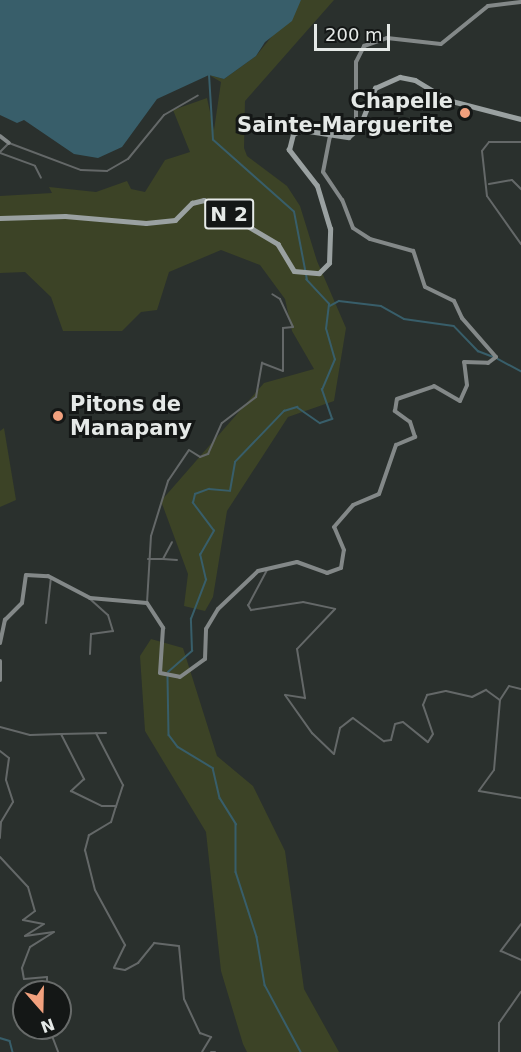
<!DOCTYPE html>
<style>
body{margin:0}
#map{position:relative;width:521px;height:1052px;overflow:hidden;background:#2a302d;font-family:"DejaVu Sans",sans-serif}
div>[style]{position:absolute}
.green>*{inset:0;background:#3c4326}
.water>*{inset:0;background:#385e6a}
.stream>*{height:1.5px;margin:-0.75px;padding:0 0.75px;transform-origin:0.75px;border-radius:0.75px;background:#385e6a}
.street>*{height:2px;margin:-1px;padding:0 1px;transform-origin:1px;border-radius:1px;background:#646868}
.secondary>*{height:4px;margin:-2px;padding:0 2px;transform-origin:2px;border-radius:2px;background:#838888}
.primary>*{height:4.5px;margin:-2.25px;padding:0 2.25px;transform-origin:2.25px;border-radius:2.25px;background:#9aa1a1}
.dots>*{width:16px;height:16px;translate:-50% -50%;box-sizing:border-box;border:3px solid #141716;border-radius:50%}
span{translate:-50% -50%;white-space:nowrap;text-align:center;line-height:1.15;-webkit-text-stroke:6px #141716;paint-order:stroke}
.shield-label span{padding:2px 4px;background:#141716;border:2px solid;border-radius:4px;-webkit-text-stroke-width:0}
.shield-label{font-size:20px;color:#e5e9e7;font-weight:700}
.poi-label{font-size:21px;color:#e5e9e7;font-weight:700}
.right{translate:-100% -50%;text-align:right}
.left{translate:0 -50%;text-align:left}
.north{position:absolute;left:12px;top:980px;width:60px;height:60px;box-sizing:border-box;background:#141716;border:2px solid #686b6a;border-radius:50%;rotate:160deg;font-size:16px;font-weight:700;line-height:24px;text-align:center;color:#e5e9e7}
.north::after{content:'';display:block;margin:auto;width:21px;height:27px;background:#f2a17e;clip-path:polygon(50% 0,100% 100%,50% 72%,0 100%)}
.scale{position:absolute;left:314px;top:24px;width:76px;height:27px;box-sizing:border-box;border:3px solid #e5e9e7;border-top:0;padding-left:8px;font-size:18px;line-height:21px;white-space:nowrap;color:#e5e9e7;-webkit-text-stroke:4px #141716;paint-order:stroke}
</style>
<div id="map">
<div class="green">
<i style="clip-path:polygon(301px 0,334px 0,245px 101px,244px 148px,247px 156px,287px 186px,300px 206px,317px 261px,346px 328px,334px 401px,288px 417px,227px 511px,213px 597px,205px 611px,184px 606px,188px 574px,161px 501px,264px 383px,314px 369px,292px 331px,285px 299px,260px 265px,221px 250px,169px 272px,157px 310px,141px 312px,122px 331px,63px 331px,51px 297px,25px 272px,0 273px,0 196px,52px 193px,49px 187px,96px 192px,127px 181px,131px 189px,145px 192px,165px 160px,190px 152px,173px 110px,207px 98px,214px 130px,221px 82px,209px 75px,224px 79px,256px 56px)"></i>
<i style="clip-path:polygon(4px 428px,16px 500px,0 507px,0 431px)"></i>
<i style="clip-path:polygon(151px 639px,183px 648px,217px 756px,253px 786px,285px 851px,304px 989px,339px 1052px,247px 1052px,243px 1044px,221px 971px,206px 832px,145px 731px,140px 656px)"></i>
</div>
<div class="water">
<i style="clip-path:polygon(0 0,301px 0,292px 21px,265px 42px,256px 56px,224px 79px,209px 75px,157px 99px,122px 147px,98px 158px,74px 154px,24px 120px,17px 123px,0 115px)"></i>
</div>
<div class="stream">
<i style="left:330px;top:306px;width:10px;rotate:-29deg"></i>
<i style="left:339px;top:301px;width:42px;rotate:6.8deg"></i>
<i style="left:381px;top:306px;width:26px;rotate:29deg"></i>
<i style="left:404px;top:319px;width:50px;rotate:8deg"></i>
<i style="left:454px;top:326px;width:35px;rotate:46deg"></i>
<i style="left:478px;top:351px;width:17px;rotate:21deg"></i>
<i style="left:498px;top:359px;width:26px;rotate:28deg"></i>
<i style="left:168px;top:672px;width:32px;rotate:-41deg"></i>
<i style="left:192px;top:651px;width:32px;rotate:-92deg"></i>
<i style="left:191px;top:619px;width:42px;rotate:-69deg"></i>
<i style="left:206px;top:580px;width:26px;rotate:-103deg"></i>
<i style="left:200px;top:555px;width:28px;rotate:-60deg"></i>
<i style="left:214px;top:531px;width:35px;rotate:-127deg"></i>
<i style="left:193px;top:503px;width:9px;rotate:-77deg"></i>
<i style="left:195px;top:494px;width:15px;rotate:-20deg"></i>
<i style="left:209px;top:489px;width:21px;rotate:5deg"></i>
<i style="left:230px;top:491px;width:29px;rotate:-80deg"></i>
<i style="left:235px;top:462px;width:71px;rotate:-46.1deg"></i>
<i style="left:284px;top:411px;width:14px;rotate:-17deg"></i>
<i style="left:297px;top:407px;width:28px;rotate:35deg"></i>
<i style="left:320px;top:423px;width:13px;rotate:-18deg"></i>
<i style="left:332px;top:419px;width:31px;rotate:-109deg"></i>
<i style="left:322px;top:390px;width:33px;rotate:-67deg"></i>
<i style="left:335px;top:360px;width:32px;rotate:-106deg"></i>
<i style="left:326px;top:329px;width:25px;rotate:-83deg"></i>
<i style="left:329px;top:304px;width:33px;rotate:-133deg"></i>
<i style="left:307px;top:280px;width:69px;rotate:-100.8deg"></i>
<i style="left:294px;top:212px;width:108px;rotate:-138.4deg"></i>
<i style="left:213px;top:140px;width:65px;rotate:-93.5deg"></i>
<i style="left:168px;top:677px;width:58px;rotate:89deg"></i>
<i style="left:169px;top:735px;width:15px;rotate:53deg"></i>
<i style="left:178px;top:747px;width:41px;rotate:31deg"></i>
<i style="left:213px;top:768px;width:31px;rotate:77deg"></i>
<i style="left:220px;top:798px;width:31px;rotate:58deg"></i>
<i style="left:236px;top:824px;width:48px;rotate:90deg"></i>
<i style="left:236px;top:872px;width:68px;rotate:72.1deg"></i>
<i style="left:257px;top:937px;width:49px;rotate:80.5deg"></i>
<i style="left:265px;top:985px;width:76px;rotate:61.8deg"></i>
<i style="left:0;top:1038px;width:10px;rotate:17deg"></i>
<i style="left:10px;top:1041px;width:11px;rotate:75deg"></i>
</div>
<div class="street">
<i style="left:521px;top:142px;width:32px;rotate:180deg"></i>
<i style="left:489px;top:142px;width:11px;rotate:128deg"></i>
<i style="left:482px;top:151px;width:45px;rotate:83.7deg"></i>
<i style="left:487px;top:196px;width:59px;rotate:54.7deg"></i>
<i style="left:0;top:152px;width:13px;rotate:-45deg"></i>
<i style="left:9px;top:143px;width:77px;rotate:20.6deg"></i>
<i style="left:81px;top:170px;width:26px;rotate:2deg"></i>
<i style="left:107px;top:171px;width:24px;rotate:-30deg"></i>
<i style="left:128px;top:159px;width:57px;rotate:-50.7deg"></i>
<i style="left:164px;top:115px;width:39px;rotate:-30deg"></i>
<i style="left:0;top:153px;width:37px;rotate:20deg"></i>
<i style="left:35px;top:166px;width:13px;rotate:63deg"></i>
<i style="left:489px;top:184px;width:23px;rotate:-10deg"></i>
<i style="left:512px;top:180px;width:13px;rotate:45deg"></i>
<i style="left:148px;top:559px;width:15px"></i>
<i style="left:163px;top:559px;width:19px;rotate:-62deg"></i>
<i style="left:163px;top:559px;width:14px;rotate:4deg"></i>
<i style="left:267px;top:570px;width:40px;rotate:118deg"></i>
<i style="left:248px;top:605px;width:6px;rotate:59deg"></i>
<i style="left:251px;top:610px;width:53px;rotate:-8.7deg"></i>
<i style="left:303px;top:602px;width:33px;rotate:12deg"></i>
<i style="left:335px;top:609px;width:55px;rotate:133.5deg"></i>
<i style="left:297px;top:649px;width:50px;rotate:80.7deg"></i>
<i style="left:305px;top:698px;width:20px;rotate:-171deg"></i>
<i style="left:285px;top:695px;width:47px;rotate:54.6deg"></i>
<i style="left:312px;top:733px;width:30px;rotate:44deg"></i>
<i style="left:334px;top:754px;width:27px;rotate:-77deg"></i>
<i style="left:340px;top:728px;width:16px;rotate:-38deg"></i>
<i style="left:353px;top:718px;width:39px;rotate:37deg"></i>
<i style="left:384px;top:741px;width:7px;rotate:-8deg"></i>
<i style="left:391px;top:740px;width:16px;rotate:-76deg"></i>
<i style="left:395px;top:724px;width:8px;rotate:-14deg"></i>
<i style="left:403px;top:722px;width:32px;rotate:39deg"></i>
<i style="left:428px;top:742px;width:9px;rotate:-58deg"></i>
<i style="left:433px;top:734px;width:31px;rotate:-109deg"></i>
<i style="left:423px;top:705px;width:11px;rotate:-68deg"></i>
<i style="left:427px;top:695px;width:19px;rotate:-12deg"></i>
<i style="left:446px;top:691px;width:27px;rotate:13deg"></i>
<i style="left:472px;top:697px;width:16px;rotate:-27deg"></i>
<i style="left:486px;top:690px;width:17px;rotate:36deg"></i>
<i style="left:90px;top:599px;width:24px;rotate:42deg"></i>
<i style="left:108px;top:615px;width:17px;rotate:73deg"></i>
<i style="left:113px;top:631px;width:22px;rotate:172deg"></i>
<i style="left:91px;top:634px;width:20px;rotate:93deg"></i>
<i style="left:147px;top:603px;width:67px;rotate:-86.6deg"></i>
<i style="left:151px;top:536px;width:58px;rotate:-72.8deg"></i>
<i style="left:168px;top:481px;width:37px;rotate:-56deg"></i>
<i style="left:189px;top:450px;width:13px;rotate:32deg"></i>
<i style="left:200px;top:457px;width:9px;rotate:-21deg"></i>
<i style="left:208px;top:454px;width:34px;rotate:-66deg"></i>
<i style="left:222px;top:423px;width:43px;rotate:-37.4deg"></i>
<i style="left:256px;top:397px;width:35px;rotate:-80deg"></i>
<i style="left:262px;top:363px;width:22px;rotate:21deg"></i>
<i style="left:283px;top:371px;width:43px;rotate:-90deg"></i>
<i style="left:283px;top:328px;width:10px;rotate:-6deg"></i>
<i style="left:293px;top:327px;width:31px;rotate:-115deg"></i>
<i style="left:280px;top:299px;width:9px;rotate:-148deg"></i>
<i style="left:46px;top:623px;width:46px;rotate:-83.8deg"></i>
<i style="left:521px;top:689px;width:12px;rotate:-166deg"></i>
<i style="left:509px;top:686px;width:17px;rotate:123deg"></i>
<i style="left:500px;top:700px;width:70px;rotate:94.9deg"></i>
<i style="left:494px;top:770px;width:26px;rotate:126deg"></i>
<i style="left:479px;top:791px;width:43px;rotate:9.5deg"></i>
<i style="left:0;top:727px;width:31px;rotate:15deg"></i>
<i style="left:30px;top:735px;width:31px;rotate:-2deg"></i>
<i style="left:61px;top:734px;width:51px;rotate:62.9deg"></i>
<i style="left:84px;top:779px;width:18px;rotate:137deg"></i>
<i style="left:71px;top:791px;width:34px;rotate:26deg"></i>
<i style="left:102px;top:806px;width:14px"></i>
<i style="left:116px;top:806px;width:17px;rotate:107deg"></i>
<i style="left:111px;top:822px;width:26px;rotate:149deg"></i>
<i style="left:89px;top:835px;width:16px;rotate:105deg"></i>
<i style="left:85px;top:850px;width:41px;rotate:76deg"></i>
<i style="left:95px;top:890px;width:63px;rotate:61.4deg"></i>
<i style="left:125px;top:945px;width:25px;rotate:116deg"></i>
<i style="left:114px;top:968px;width:11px;rotate:10deg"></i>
<i style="left:125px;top:970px;width:15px;rotate:-28deg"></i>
<i style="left:138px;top:963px;width:26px;rotate:-51deg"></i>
<i style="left:154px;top:943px;width:25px;rotate:7deg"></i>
<i style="left:179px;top:946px;width:53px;rotate:84.6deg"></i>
<i style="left:184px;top:999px;width:38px;rotate:65deg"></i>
<i style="left:200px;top:1033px;width:12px;rotate:20deg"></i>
<i style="left:211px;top:1037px;width:17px;rotate:121deg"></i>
<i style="left:96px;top:733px;width:59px;rotate:62.6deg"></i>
<i style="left:123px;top:785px;width:23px;rotate:108deg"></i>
<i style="left:61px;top:734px;width:45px;rotate:-1.3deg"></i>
<i style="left:0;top:751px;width:11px;rotate:38deg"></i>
<i style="left:9px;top:758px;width:22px;rotate:98deg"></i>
<i style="left:6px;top:780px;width:23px;rotate:72deg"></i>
<i style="left:13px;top:802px;width:23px;rotate:121deg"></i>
<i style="left:1px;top:822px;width:16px;rotate:94deg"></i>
<i style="left:0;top:857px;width:41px;rotate:47deg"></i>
<i style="left:28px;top:887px;width:25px;rotate:74deg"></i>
<i style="left:35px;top:911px;width:15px;rotate:143deg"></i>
<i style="left:23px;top:920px;width:21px;rotate:11deg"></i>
<i style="left:44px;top:924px;width:22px;rotate:148deg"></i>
<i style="left:25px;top:936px;width:29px;rotate:-8deg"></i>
<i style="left:54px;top:932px;width:28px;rotate:148deg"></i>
<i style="left:30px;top:947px;width:22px;rotate:111deg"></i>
<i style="left:22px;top:968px;width:11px;rotate:80deg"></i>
<i style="left:24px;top:979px;width:23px;rotate:-5deg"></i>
<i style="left:47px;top:977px;width:15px;rotate:90deg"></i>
<i style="left:521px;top:924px;width:34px;rotate:127deg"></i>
<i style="left:501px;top:951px;width:22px;rotate:24deg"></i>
<i style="left:49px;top:1028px;width:26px;rotate:69deg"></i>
<i style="left:211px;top:1052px;width:4px"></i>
<i style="left:499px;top:1052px;width:29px;rotate:-90deg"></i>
<i style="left:499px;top:1023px;width:38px;rotate:-55deg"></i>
</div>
<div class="secondary">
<i style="left:0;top:136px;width:11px;rotate:38deg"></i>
<i style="left:0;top:643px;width:24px;rotate:-78deg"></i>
<i style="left:5px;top:620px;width:24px;rotate:-45deg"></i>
<i style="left:22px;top:603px;width:28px;rotate:-82deg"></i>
<i style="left:26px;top:575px;width:22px;rotate:3deg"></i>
<i style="left:48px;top:576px;width:47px;rotate:27.6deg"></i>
<i style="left:90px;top:598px;width:57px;rotate:5deg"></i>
<i style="left:147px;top:603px;width:30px;rotate:57deg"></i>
<i style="left:163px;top:628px;width:45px;rotate:93.8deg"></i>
<i style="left:160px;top:673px;width:20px;rotate:11deg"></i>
<i style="left:180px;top:677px;width:31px;rotate:-36deg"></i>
<i style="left:205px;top:659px;width:30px;rotate:-88deg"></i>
<i style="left:206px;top:629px;width:23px;rotate:-59deg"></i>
<i style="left:218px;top:609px;width:55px;rotate:-43.5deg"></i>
<i style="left:258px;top:571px;width:40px;rotate:-13deg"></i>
<i style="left:297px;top:562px;width:32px;rotate:20deg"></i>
<i style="left:327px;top:573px;width:15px;rotate:-20deg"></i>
<i style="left:341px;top:568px;width:18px;rotate:-81deg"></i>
<i style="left:344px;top:550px;width:25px;rotate:-113deg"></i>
<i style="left:334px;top:527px;width:29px;rotate:-49deg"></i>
<i style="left:353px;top:505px;width:28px;rotate:-23deg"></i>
<i style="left:379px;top:494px;width:52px;rotate:-70.9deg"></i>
<i style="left:396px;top:445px;width:21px;rotate:-23deg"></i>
<i style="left:415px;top:437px;width:16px;rotate:-108deg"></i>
<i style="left:410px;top:422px;width:19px;rotate:-144deg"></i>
<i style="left:395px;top:411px;width:12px;rotate:-81deg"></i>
<i style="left:397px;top:399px;width:39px;rotate:-19deg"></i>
<i style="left:434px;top:386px;width:30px;rotate:30deg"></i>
<i style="left:460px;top:401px;width:17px;rotate:-66deg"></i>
<i style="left:467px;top:385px;width:23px;rotate:-97deg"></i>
<i style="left:464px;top:362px;width:24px;rotate:2deg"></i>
<i style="left:488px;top:363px;width:10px;rotate:-37deg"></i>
<i style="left:496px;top:357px;width:52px;rotate:-131.1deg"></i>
<i style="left:462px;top:318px;width:19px;rotate:-115deg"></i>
<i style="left:454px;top:301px;width:32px;rotate:-154deg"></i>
<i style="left:425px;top:287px;width:38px;rotate:-108deg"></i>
<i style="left:413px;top:251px;width:45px;rotate:-164.4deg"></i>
<i style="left:370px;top:239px;width:20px;rotate:-147deg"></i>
<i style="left:353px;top:228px;width:30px;rotate:-111deg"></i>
<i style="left:342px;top:200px;width:34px;rotate:-124deg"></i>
<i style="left:323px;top:172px;width:36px;rotate:-79deg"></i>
<i style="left:330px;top:137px;width:8px;rotate:-60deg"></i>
<i style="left:334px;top:130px;width:16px;rotate:-11deg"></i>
<i style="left:350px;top:127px;width:10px;rotate:-53deg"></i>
<i style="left:356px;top:119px;width:57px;rotate:-90deg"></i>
<i style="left:356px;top:62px;width:18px;rotate:-63deg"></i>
<i style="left:364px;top:46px;width:24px;rotate:-19deg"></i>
<i style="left:387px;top:38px;width:54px;rotate:6.3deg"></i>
<i style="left:441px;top:44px;width:60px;rotate:-39deg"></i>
<i style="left:488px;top:6px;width:33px;rotate:-7deg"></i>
<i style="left:0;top:661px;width:19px;rotate:90deg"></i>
</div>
<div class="primary">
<i style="left:0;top:218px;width:65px;rotate:-1.8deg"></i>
<i style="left:65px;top:216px;width:81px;rotate:4.9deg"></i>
<i style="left:146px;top:223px;width:29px;rotate:-6deg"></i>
<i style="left:175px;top:220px;width:24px;rotate:-45deg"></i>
<i style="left:192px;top:203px;width:12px;rotate:-14deg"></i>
<i style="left:204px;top:200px;width:86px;rotate:30.7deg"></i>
<i style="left:278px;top:244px;width:31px;rotate:59deg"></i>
<i style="left:294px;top:271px;width:25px;rotate:5deg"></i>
<i style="left:319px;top:273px;width:14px;rotate:-45deg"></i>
<i style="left:329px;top:263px;width:34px;rotate:-88deg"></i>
<i style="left:330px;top:229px;width:45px;rotate:-106.8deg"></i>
<i style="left:317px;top:186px;width:46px;rotate:-127.9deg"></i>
<i style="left:289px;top:150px;width:16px;rotate:-76deg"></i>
<i style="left:293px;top:134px;width:10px;rotate:-24deg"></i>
<i style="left:302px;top:130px;width:47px;rotate:8.7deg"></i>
<i style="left:348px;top:137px;width:14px;rotate:-39deg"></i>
<i style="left:359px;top:128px;width:43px;rotate:-68.2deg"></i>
<i style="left:375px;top:88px;width:27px;rotate:-24deg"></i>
<i style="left:400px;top:77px;width:15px;rotate:11deg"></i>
<i style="left:415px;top:80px;width:39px;rotate:31deg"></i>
<i style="left:448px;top:100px;width:75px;rotate:14.6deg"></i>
</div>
<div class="dots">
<i style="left:465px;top:113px;background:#f2a17e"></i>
<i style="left:58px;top:416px;background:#f2a17e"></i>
</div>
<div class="shield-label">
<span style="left:229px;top:214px">N 2</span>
</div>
<div class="poi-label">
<span class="right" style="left:453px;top:113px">Chapelle<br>Sainte-Marguerite</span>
<span class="left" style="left:70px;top:416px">Pitons de<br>Manapany</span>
</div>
<div class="north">N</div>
<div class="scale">200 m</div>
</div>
